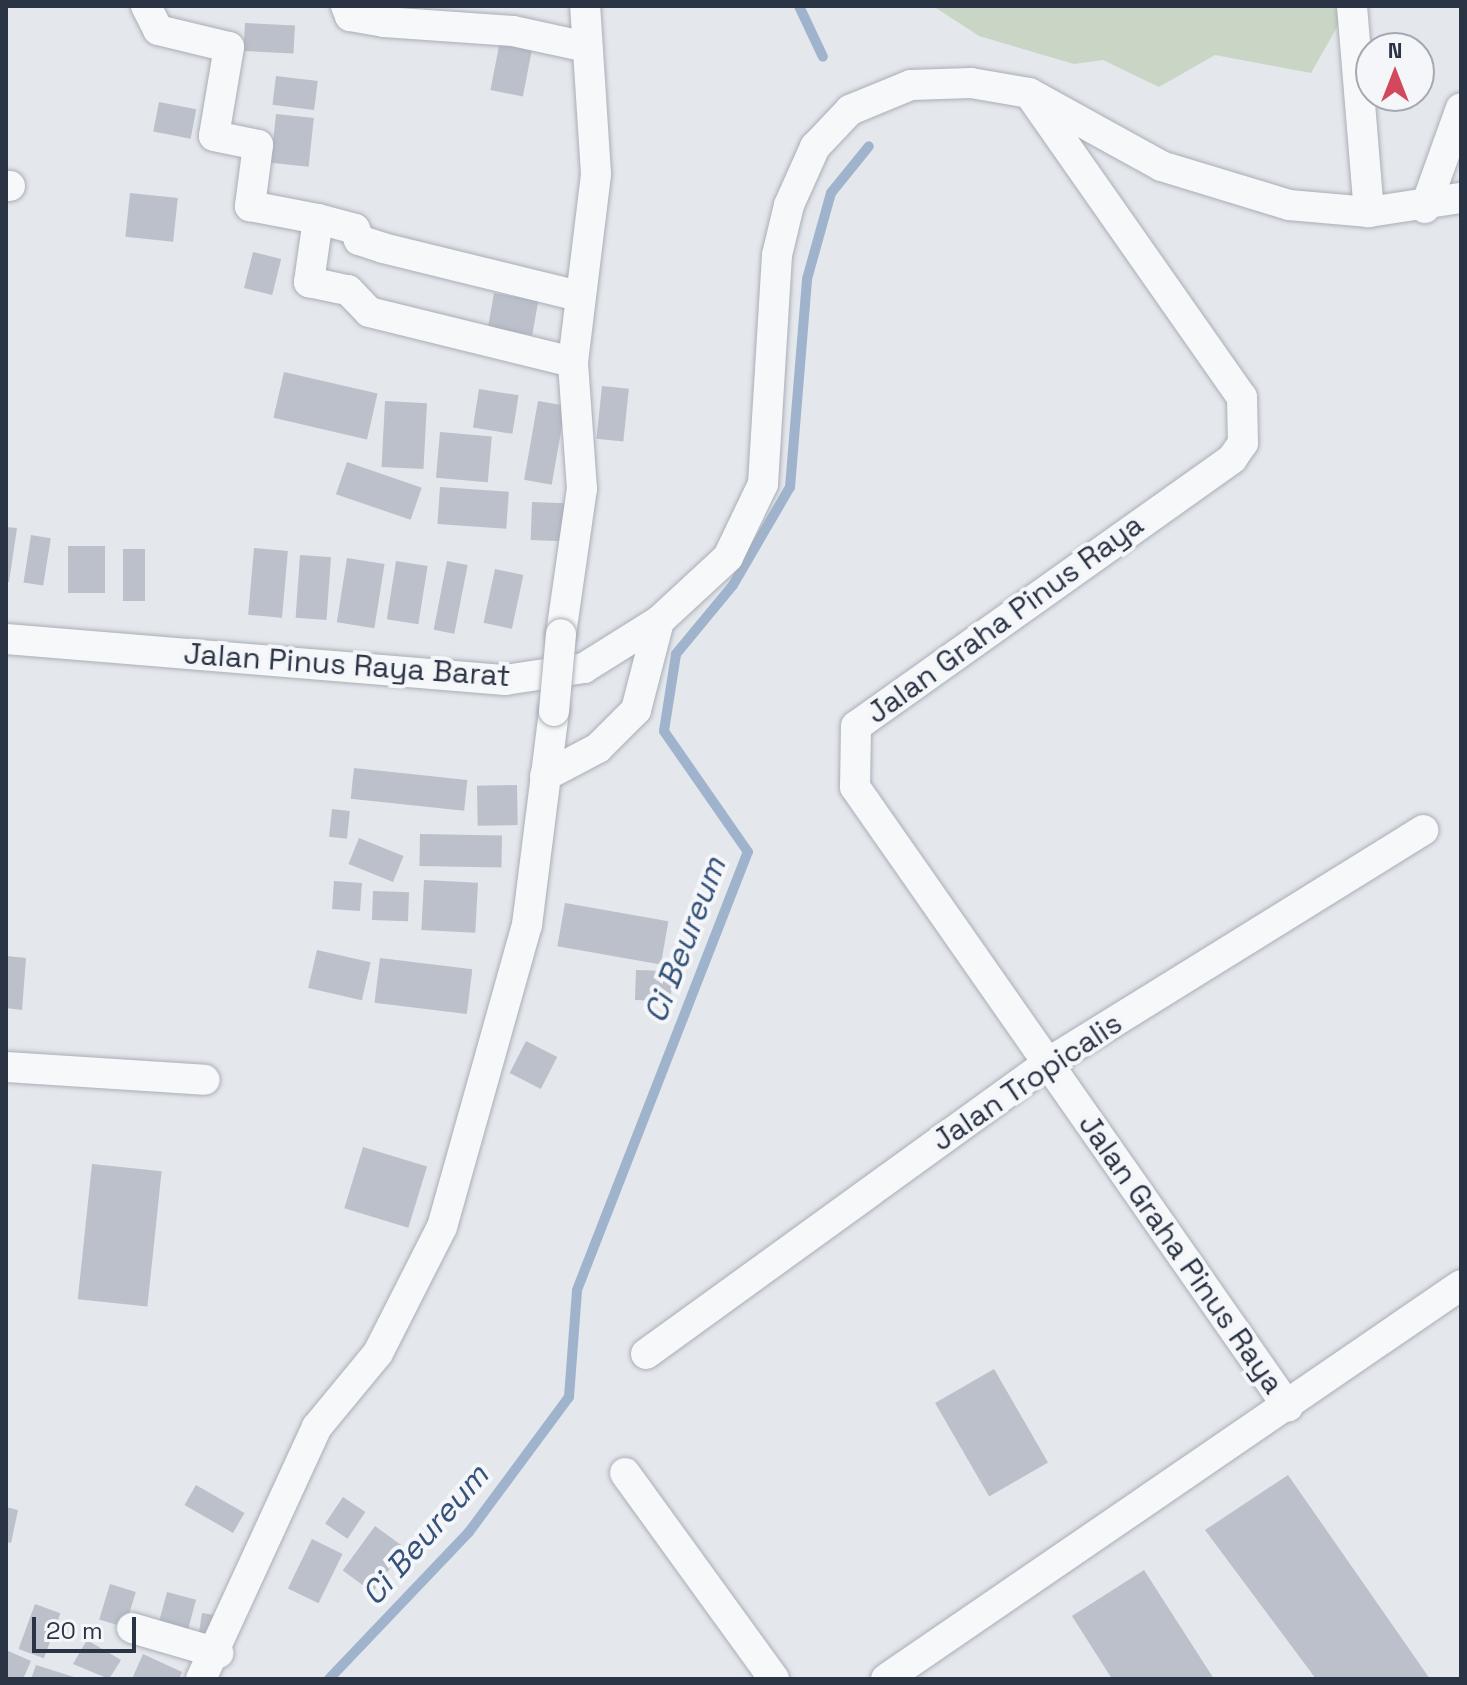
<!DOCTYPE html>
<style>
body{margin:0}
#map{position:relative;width:1467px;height:1685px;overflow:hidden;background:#e4e7ec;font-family:"Space Grotesk",sans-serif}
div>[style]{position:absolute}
.green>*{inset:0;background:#c9d6c5}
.stream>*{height:10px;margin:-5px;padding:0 5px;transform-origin:5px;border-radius:5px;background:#9fb4cc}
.building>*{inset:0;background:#bbc0ca;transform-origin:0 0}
.roads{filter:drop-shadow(0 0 2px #a9aeb7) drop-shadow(0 0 2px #a9aeb7)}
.street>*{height:30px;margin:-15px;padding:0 15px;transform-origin:15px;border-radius:15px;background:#f7f8fa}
.bridges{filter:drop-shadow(0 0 2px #a9aeb7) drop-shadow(0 0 2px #a9aeb7)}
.street-bridge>*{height:30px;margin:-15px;padding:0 15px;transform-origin:15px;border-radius:15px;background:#f7f8fa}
span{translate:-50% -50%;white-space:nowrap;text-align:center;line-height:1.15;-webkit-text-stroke:8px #f4f6f9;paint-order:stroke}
.street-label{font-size:30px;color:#2b3445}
.water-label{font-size:32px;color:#34527a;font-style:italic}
.frame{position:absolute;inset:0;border:8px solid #2b3445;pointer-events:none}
.north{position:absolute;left:1355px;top:32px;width:80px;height:80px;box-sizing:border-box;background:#f4f6f9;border:2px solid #a4a8b1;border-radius:50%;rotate:0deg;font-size:22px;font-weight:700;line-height:32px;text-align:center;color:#2b3445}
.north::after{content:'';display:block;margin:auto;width:28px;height:36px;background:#d1495b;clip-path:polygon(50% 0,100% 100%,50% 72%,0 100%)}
.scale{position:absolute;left:32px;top:1617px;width:104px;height:36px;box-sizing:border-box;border:4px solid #2b3445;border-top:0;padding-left:10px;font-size:24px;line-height:28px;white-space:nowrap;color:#2b3445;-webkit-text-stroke:6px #f4f6f9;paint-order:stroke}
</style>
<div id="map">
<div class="green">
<i style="clip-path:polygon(933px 6px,1349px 6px,1311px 73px,1215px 55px,1159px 87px,1103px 60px,1074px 64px,979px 36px)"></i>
</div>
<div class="stream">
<i style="left:799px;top:6px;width:56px;rotate:64.8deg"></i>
<i style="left:329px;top:1679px;width:203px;rotate:-46.4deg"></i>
<i style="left:469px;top:1532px;width:168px;rotate:-53.5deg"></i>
<i style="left:569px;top:1397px;width:107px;rotate:-85.7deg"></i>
<i style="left:577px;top:1290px;width:470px;rotate:-68.7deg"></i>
<i style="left:748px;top:852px;width:147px;rotate:-124.8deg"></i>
<i style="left:664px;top:731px;width:78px;rotate:-81.1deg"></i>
<i style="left:676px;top:654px;width:89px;rotate:-50.4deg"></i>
<i style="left:733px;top:585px;width:113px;rotate:-59.8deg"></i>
<i style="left:790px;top:487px;width:209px;rotate:-85.3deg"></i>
<i style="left:807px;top:279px;width:89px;rotate:-74.4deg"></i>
<i style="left:831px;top:193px;width:60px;rotate:-51deg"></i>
</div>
<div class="building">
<i style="left:245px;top:23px;width:50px;height:28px;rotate:3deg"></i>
<i style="left:500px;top:41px;width:33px;height:50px;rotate:11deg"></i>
<i style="left:276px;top:76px;width:42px;height:29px;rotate:7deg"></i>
<i style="left:159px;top:102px;width:38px;height:30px;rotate:11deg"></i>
<i style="left:276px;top:114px;width:38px;height:49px;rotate:6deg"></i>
<i style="left:130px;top:193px;width:48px;height:44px;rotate:6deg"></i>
<i style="left:253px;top:252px;width:29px;height:37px;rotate:14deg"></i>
<i style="left:494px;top:293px;width:45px;height:35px;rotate:10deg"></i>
<i style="left:284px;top:372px;width:96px;height:47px;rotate:13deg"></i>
<i style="left:602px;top:386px;width:27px;height:53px;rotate:6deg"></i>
<i style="left:479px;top:389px;width:40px;height:39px;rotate:9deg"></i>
<i style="left:385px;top:401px;width:42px;height:66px;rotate:3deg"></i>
<i style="left:538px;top:401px;width:28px;height:80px;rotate:10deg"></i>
<i style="left:440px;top:432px;width:52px;height:46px;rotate:5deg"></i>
<i style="left:347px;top:462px;width:79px;height:34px;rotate:19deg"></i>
<i style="left:440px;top:487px;width:69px;height:37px;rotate:4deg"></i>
<i style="left:532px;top:502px;width:33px;height:38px;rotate:2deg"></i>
<i style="clip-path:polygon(6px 527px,17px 528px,9px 582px,6px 582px)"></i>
<i style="left:31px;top:535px;width:20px;height:48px;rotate:9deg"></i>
<i style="left:68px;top:546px;width:37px;height:47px"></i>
<i style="left:254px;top:548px;width:34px;height:67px;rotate:5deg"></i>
<i style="left:123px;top:549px;width:22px;height:52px"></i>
<i style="left:300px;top:555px;width:31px;height:63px;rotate:4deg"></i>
<i style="left:347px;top:558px;width:38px;height:65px;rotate:9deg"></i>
<i style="left:396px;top:561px;width:32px;height:59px;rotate:9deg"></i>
<i style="left:447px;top:561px;width:21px;height:70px;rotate:11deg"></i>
<i style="left:495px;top:569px;width:29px;height:55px;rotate:12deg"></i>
<i style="left:354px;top:768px;width:114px;height:31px;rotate:6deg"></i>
<i style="left:517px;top:785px;width:40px;height:40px;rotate:89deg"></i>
<i style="left:332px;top:809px;width:18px;height:28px;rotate:6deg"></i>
<i style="left:420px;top:834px;width:82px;height:32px;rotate:1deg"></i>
<i style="left:359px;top:838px;width:48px;height:28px;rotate:22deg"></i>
<i style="left:424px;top:880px;width:54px;height:50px;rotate:3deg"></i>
<i style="left:334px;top:881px;width:28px;height:28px;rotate:4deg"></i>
<i style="left:373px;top:891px;width:36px;height:29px;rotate:2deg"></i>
<i style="left:565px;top:903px;width:105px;height:44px;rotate:10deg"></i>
<i style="left:317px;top:950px;width:55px;height:39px;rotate:13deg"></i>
<i style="clip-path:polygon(6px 956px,26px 958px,22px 1010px,6px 1008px)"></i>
<i style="left:380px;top:958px;width:93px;height:45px;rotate:7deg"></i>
<i style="left:636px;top:970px;width:36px;height:30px;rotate:2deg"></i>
<i style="left:526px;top:1041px;width:35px;height:36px;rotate:27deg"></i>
<i style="left:363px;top:1147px;width:67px;height:64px;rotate:17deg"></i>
<i style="left:92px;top:1164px;width:70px;height:136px;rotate:6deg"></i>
<i style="left:994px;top:1369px;width:108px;height:68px;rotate:60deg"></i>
<i style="clip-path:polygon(1288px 1475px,1430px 1679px,1316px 1679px,1205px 1530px)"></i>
<i style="left:196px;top:1485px;width:56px;height:23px;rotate:30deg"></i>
<i style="left:343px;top:1497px;width:27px;height:32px;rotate:34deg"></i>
<i style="clip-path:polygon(6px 1507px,18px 1510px,11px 1543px,6px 1542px)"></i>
<i style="left:375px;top:1526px;width:37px;height:55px;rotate:36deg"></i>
<i style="left:312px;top:1539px;width:34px;height:55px;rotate:26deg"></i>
<i style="clip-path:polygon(1144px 1570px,1214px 1679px,1112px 1679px,1072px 1616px)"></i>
<i style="left:110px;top:1584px;width:27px;height:37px;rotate:17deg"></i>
<i style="left:167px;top:1592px;width:30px;height:37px;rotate:15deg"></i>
<i style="left:35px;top:1604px;width:27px;height:48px;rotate:20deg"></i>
<i style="left:202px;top:1613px;width:19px;height:29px;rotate:9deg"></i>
<i style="clip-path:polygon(87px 1640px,121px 1660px,109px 1679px,73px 1664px)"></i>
<i style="clip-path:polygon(6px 1650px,31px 1661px,23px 1679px,6px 1679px)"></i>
<i style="clip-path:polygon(143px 1654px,182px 1672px,179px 1679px,132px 1679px)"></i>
<i style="clip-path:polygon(36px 1665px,77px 1678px,76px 1679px,31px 1679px)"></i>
</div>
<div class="roads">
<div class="street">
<i style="left:146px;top:6px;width:27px;rotate:63deg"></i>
<i style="left:158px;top:30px;width:73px;rotate:13.5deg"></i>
<i style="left:229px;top:47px;width:90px;rotate:99.6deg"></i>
<i style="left:214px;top:136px;width:45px;rotate:11.6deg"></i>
<i style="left:258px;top:145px;width:62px;rotate:97.5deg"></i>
<i style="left:250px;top:206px;width:69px;rotate:10.8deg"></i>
<i style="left:318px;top:219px;width:64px;rotate:98.1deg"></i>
<i style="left:309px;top:282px;width:40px;rotate:12deg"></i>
<i style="left:348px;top:290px;width:30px;rotate:46deg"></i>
<i style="left:369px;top:312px;width:210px;rotate:13.8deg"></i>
<i style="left:346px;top:6px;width:11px;rotate:68deg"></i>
<i style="left:350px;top:16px;width:35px;rotate:10deg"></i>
<i style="left:384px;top:22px;width:129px;rotate:4deg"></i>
<i style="left:513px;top:31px;width:76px;rotate:12.2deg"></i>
<i style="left:1352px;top:6px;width:207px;rotate:85.3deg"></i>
<i style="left:1033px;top:99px;width:364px;rotate:55deg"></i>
<i style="left:1242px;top:397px;width:46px;rotate:88.8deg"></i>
<i style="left:1243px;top:443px;width:19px;rotate:125deg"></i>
<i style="left:1232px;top:459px;width:461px;rotate:144.6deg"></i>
<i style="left:856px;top:726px;width:61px;rotate:90.9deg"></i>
<i style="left:855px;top:787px;width:756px;rotate:55.07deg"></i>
<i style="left:6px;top:186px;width:4px"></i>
<i style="left:1425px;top:208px;width:106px;rotate:-70.2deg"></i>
<i style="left:318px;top:219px;width:38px;rotate:15deg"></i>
<i style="left:355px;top:229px;width:12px;rotate:70deg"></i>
<i style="left:359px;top:240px;width:25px;rotate:18deg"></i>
<i style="left:383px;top:248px;width:202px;rotate:13.8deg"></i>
<i style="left:561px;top:634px;width:147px;rotate:-81.8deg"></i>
<i style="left:582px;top:489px;width:127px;rotate:-94.1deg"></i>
<i style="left:573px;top:362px;width:189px;rotate:-83deg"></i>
<i style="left:596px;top:174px;width:168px;rotate:-93.7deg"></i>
<i style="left:6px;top:639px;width:501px;rotate:4.7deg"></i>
<i style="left:505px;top:680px;width:80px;rotate:-8.6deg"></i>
<i style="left:584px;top:668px;width:89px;rotate:-32.1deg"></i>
<i style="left:659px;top:621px;width:94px;rotate:-42.8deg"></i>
<i style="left:728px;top:557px;width:81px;rotate:-64.4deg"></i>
<i style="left:763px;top:484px;width:229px;rotate:-86.5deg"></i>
<i style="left:777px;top:255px;width:51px;rotate:-76.5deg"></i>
<i style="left:789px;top:205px;width:64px;rotate:-65.9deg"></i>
<i style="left:815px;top:147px;width:51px;rotate:-46.6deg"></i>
<i style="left:850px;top:110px;width:66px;rotate:-22.3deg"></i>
<i style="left:911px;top:85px;width:60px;rotate:-1.9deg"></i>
<i style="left:971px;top:83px;width:59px;rotate:9.8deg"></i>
<i style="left:1029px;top:93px;width:151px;rotate:28.9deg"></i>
<i style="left:1161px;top:166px;width:134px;rotate:16.9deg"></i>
<i style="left:1289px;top:205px;width:80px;rotate:5deg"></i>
<i style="left:1369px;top:212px;width:93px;rotate:-8.7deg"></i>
<i style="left:545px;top:776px;width:60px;rotate:-27.8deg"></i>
<i style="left:598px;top:748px;width:54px;rotate:-45deg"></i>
<i style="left:636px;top:710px;width:92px;rotate:-75.5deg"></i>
<i style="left:6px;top:1067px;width:199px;rotate:3.7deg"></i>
<i style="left:646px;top:1354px;width:494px;rotate:-35.9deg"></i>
<i style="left:1046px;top:1064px;width:444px;rotate:-31.8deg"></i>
<i style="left:625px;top:1473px;width:254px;rotate:54.1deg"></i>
<i style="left:132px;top:1628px;width:90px;rotate:16.2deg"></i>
<i style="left:201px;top:1679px;width:277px;rotate:-65.3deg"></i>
<i style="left:317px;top:1427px;width:96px;rotate:-50.5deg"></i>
<i style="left:378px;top:1353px;width:141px;rotate:-63.1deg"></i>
<i style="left:442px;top:1227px;width:314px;rotate:-74.3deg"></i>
<i style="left:527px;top:925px;width:216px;rotate:-82.8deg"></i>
<i style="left:886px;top:1679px;width:697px;rotate:-34.42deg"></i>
</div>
</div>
<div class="bridges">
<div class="street-bridge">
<i style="left:554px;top:711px;width:77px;rotate:-84.8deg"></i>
</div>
</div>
<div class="street-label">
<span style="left:1005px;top:619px;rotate:-36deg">Jalan Graha Pinus Raya</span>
<span style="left:347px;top:665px;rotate:4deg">Jalan Pinus Raya Barat</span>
<span style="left:1027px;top:1082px;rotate:-34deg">Jalan Tropicalis</span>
<span style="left:1181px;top:1254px;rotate:55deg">Jalan Graha Pinus Raya</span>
</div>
<div class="water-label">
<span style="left:685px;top:940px;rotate:-69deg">Ci Beureum</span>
<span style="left:425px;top:1535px;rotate:-49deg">Ci Beureum</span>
</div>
<div class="frame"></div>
<div class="north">N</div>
<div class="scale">20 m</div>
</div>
